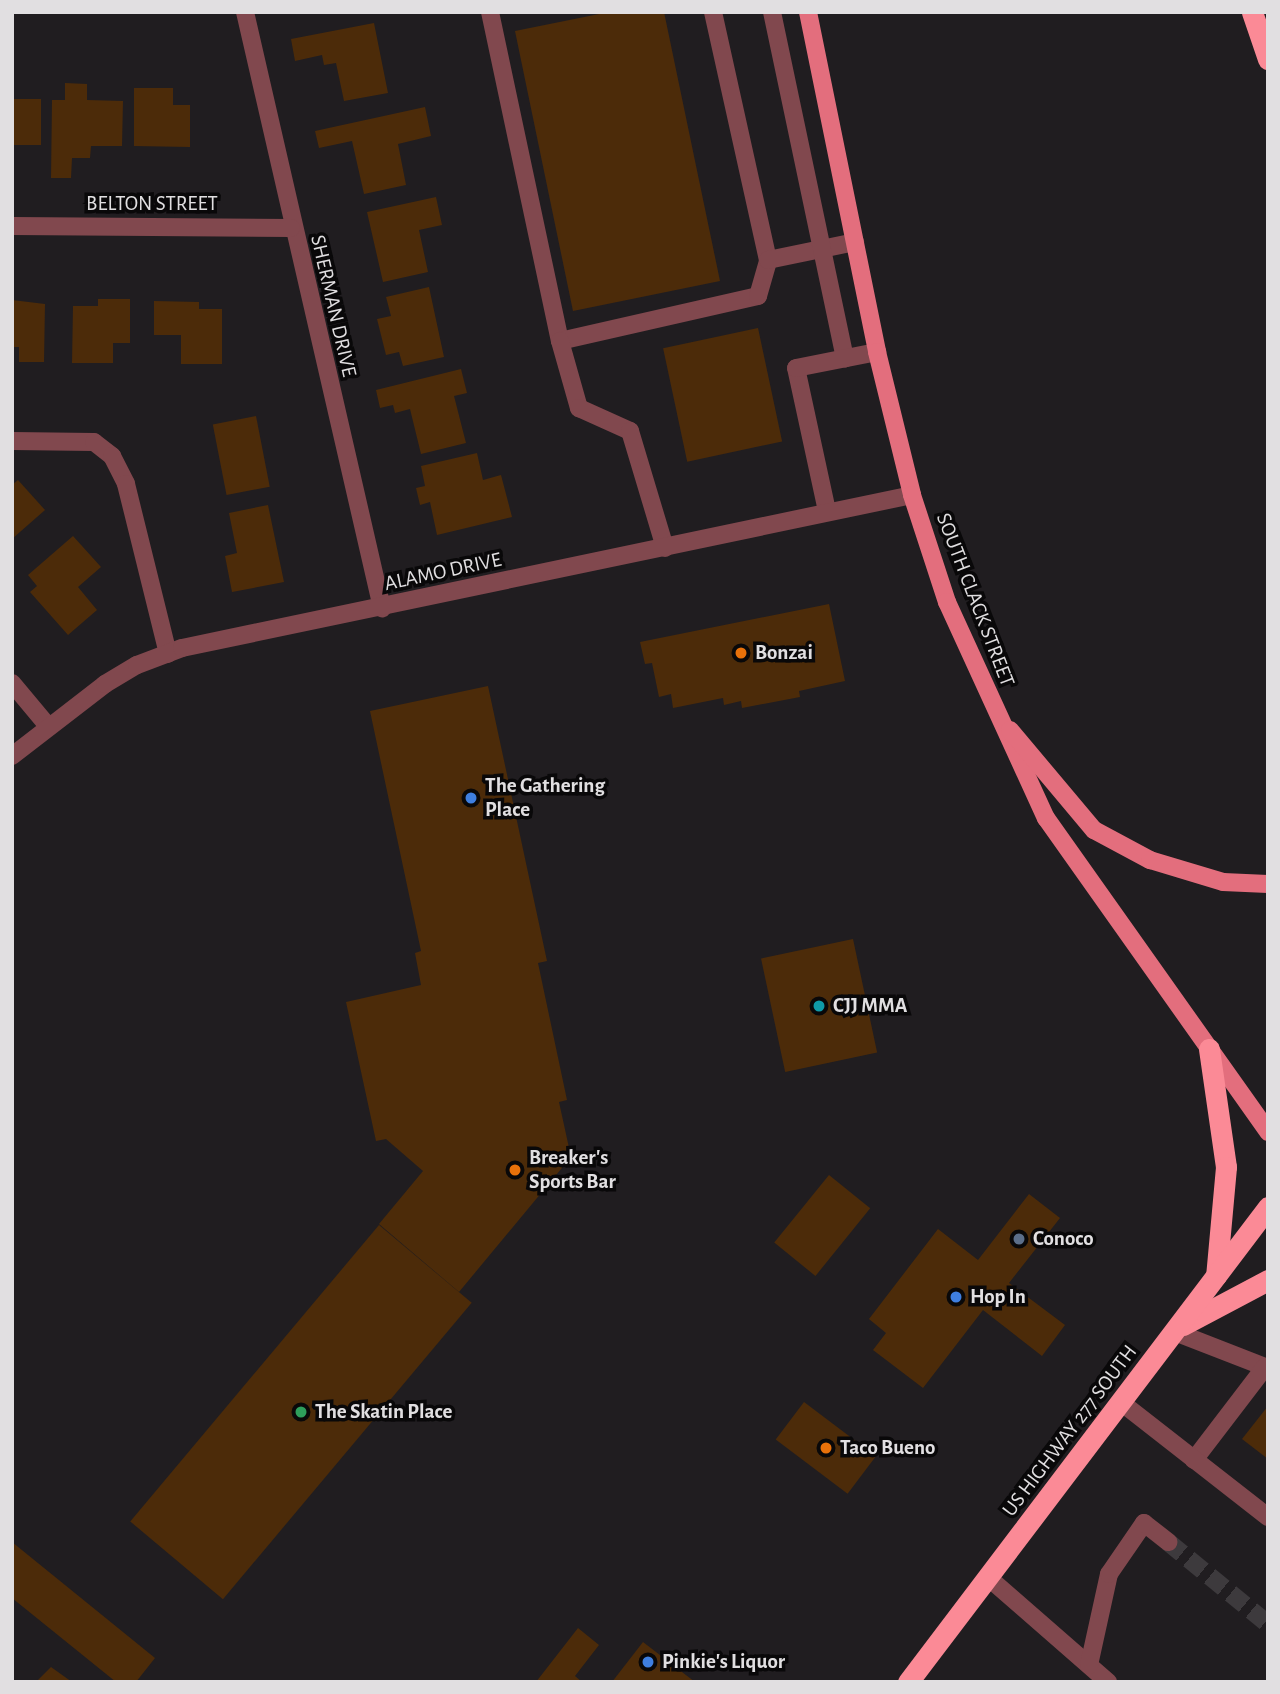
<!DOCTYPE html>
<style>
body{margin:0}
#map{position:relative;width:1280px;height:1694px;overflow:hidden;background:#201d20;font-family:"Alegreya Sans",sans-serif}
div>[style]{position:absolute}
.building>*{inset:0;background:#4c2b09;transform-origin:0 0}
.minor-tunnel>*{height:18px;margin-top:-9px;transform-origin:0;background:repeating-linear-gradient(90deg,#3d3a3d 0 18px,transparent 0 27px)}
.minor>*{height:18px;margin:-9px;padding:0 9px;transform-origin:9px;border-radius:9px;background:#81484e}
.major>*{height:18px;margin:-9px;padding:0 9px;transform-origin:9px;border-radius:9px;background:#e36e7d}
.highway>*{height:21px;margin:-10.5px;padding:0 10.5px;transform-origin:10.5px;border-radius:10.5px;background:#fb8a96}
.dots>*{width:19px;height:19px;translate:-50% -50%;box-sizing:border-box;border:4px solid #090809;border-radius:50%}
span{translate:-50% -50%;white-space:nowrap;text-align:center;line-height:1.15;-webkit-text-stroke:7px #090809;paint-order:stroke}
.street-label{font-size:21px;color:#e1dfe1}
.poi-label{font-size:21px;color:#e1dfe1;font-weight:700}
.left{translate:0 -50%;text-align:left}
.frame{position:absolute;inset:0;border:14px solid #e1dfe1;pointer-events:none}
</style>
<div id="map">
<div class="building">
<i style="clip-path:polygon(609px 12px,664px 12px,720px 281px,573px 311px,515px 31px)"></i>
<i style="clip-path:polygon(374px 23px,388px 93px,344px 101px,336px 63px,324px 65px,322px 55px,295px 61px,291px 39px)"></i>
<i style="clip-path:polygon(65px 83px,87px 84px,87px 100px,123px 101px,122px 146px,91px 146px,90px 158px,72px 158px,71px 178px,51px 178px,52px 100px,65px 100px)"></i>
<i style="clip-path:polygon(134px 88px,173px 88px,173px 105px,190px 105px,190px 147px,134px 146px)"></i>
<i style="left:12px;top:99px;width:29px;height:46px"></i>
<i style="clip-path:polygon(425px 107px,431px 136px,398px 144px,406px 185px,364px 194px,352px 141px,319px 148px,315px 131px)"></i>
<i style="clip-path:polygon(436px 197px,442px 225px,419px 230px,428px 272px,383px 282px,367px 212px)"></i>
<i style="clip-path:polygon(429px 287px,444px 357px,403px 366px,399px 352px,386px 355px,377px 319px,391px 316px,386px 297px)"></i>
<i style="clip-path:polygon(98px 299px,130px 299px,130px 343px,113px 343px,113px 363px,72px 363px,73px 306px,98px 306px)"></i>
<i style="clip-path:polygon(12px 300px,45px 304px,44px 362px,19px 362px,19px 347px,12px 347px)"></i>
<i style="clip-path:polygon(154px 301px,199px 302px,199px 309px,222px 309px,222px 364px,181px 364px,181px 335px,154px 335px)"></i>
<i style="left:758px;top:328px;width:116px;height:97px;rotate:78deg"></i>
<i style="clip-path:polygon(461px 369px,467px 393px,454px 396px,466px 443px,421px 454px,410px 409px,395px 413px,393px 405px,380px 408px,376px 390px)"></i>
<i style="left:256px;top:416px;width:72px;height:44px;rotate:79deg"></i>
<i style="clip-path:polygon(477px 453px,483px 480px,501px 475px,512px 517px,437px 535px,430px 502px,420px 505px,416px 488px,425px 486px,421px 466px)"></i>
<i style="clip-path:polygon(18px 480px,45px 510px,12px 539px,12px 485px)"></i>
<i style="clip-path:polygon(268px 505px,284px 582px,232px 592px,225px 556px,237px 553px,229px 513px)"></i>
<i style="clip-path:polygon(73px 536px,101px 567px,78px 587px,97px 610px,68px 635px,30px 592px,37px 586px,28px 575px)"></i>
<i style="clip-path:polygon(829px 604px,845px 681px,799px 691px,800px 697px,742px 708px,741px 701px,724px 705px,723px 698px,673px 708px,671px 694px,659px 697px,652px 663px,645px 664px,640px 642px)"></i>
<i style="clip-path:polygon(488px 686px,547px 961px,538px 963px,567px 1100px,559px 1102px,571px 1157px,459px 1292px,379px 1224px,423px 1171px,386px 1139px,376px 1141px,346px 1002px,421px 985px,415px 953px,421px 951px,370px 711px)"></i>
<i style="left:853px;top:939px;width:116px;height:94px;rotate:78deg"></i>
<i style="left:829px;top:1175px;width:53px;height:87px;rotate:39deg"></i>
<i style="clip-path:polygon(1029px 1194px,1060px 1218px,1009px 1283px,1065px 1325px,1042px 1356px,983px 1310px,923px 1388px,873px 1350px,886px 1333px,869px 1319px,938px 1229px,978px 1260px)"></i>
<i style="left:379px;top:1225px;width:121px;height:387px;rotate:40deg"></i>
<i style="left:804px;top:1402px;width:90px;height:47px;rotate:37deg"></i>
<i style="clip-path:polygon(1268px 1406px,1268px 1459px,1242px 1439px)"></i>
<i style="clip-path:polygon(12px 1542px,155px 1658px,136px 1682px,116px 1682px,12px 1598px)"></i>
<i style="clip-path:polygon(578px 1628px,599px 1645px,575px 1676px,582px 1682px,536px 1682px)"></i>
<i style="clip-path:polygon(643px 1642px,695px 1682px,612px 1682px)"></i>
<i style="clip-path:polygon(51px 1667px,72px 1682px,36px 1682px)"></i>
</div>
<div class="minor-tunnel">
<i style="left:1168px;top:1542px;width:129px;rotate:39.4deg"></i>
</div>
<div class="minor">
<i style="left:245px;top:12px;width:612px;rotate:77.05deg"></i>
<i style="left:490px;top:12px;width:336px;rotate:78deg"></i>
<i style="left:560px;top:341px;width:203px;rotate:-12.8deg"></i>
<i style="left:758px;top:296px;width:37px;rotate:-74deg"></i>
<i style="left:713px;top:12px;width:254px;rotate:77.5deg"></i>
<i style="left:768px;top:260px;width:89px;rotate:-11.7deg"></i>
<i style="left:772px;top:12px;width:354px;rotate:78.1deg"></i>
<i style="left:12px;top:226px;width:279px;rotate:0.4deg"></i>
<i style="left:560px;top:341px;width:70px;rotate:74.2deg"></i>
<i style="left:579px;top:408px;width:56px;rotate:24.3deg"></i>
<i style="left:630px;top:431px;width:122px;rotate:73.3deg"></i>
<i style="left:12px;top:441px;width:82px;rotate:0.7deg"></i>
<i style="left:94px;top:442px;width:23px;rotate:38deg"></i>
<i style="left:112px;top:456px;width:31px;rotate:63deg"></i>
<i style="left:126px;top:484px;width:175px;rotate:76.1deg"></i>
<i style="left:827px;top:511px;width:146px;rotate:-102.2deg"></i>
<i style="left:796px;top:368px;width:83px;rotate:-11.2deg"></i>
<i style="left:12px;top:683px;width:56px;rotate:50.1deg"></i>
<i style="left:12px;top:756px;width:118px;rotate:-37.7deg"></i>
<i style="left:105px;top:684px;width:37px;rotate:-31deg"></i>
<i style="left:137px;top:665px;width:48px;rotate:-20.7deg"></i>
<i style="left:182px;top:648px;width:746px;rotate:-11.84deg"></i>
<i style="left:1175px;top:1332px;width:97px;rotate:21.3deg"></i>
<i style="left:1265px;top:1367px;width:117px;rotate:127.4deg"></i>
<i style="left:1122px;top:1403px;width:185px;rotate:38deg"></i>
<i style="left:990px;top:1579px;width:157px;rotate:41.1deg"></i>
<i style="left:1089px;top:1665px;width:93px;rotate:-77.6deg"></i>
<i style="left:1109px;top:1574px;width:62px;rotate:-55.5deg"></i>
<i style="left:1144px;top:1523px;width:31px;rotate:38deg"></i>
</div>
<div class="major">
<i style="left:808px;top:12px;width:347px;rotate:78.5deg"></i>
<i style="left:877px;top:352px;width:147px;rotate:76.2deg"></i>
<i style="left:912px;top:495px;width:113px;rotate:71.9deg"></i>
<i style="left:947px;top:602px;width:238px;rotate:65.4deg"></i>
<i style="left:1046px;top:818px;width:385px;rotate:54.7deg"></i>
<i style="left:1010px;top:730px;width:131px;rotate:50deg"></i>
<i style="left:1094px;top:830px;width:64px;rotate:28.2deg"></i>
<i style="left:1150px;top:860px;width:76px;rotate:16.8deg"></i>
<i style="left:1223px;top:882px;width:45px;rotate:2.5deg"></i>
</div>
<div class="highway">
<i style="left:1252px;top:12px;width:50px;rotate:71.2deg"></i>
<i style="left:1209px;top:1049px;width:119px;rotate:81.8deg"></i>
<i style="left:1226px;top:1167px;width:109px;rotate:95.2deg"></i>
<i style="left:1183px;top:1325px;width:96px;rotate:-27.9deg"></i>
<i style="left:908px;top:1682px;width:596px;rotate:-52.84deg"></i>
</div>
<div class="dots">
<i style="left:741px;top:653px;background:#e8710a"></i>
<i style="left:471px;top:798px;background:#3f7fe0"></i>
<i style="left:819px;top:1006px;background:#0f9aa8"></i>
<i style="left:515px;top:1170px;background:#e8710a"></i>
<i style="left:1019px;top:1239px;background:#5c6f8a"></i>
<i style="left:956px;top:1297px;background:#3f7fe0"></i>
<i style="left:301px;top:1412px;background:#2e9e5b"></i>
<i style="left:826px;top:1448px;background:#e8710a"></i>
<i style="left:648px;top:1662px;background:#3f7fe0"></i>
</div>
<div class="street-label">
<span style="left:152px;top:204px">BELTON STREET</span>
<span style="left:333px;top:306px;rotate:77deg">SHERMAN DRIVE</span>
<span style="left:443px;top:572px;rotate:-12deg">ALAMO DRIVE</span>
<span style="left:975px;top:600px;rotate:69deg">SOUTH CLACK STREET</span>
<span style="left:1070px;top:1431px;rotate:-53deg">US HIGHWAY 277 SOUTH</span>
</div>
<div class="poi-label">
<span class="left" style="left:755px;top:653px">Bonzai</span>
<span class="left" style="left:485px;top:798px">The Gathering<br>Place</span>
<span class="left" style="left:833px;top:1006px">CJJ MMA</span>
<span class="left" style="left:529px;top:1170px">Breaker's<br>Sports Bar</span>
<span class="left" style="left:1033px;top:1239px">Conoco</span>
<span class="left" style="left:970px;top:1297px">Hop In</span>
<span class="left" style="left:315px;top:1412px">The Skatin Place</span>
<span class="left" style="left:840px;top:1448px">Taco Bueno</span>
<span class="left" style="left:662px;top:1662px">Pinkie's Liquor</span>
</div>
<div class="frame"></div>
</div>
